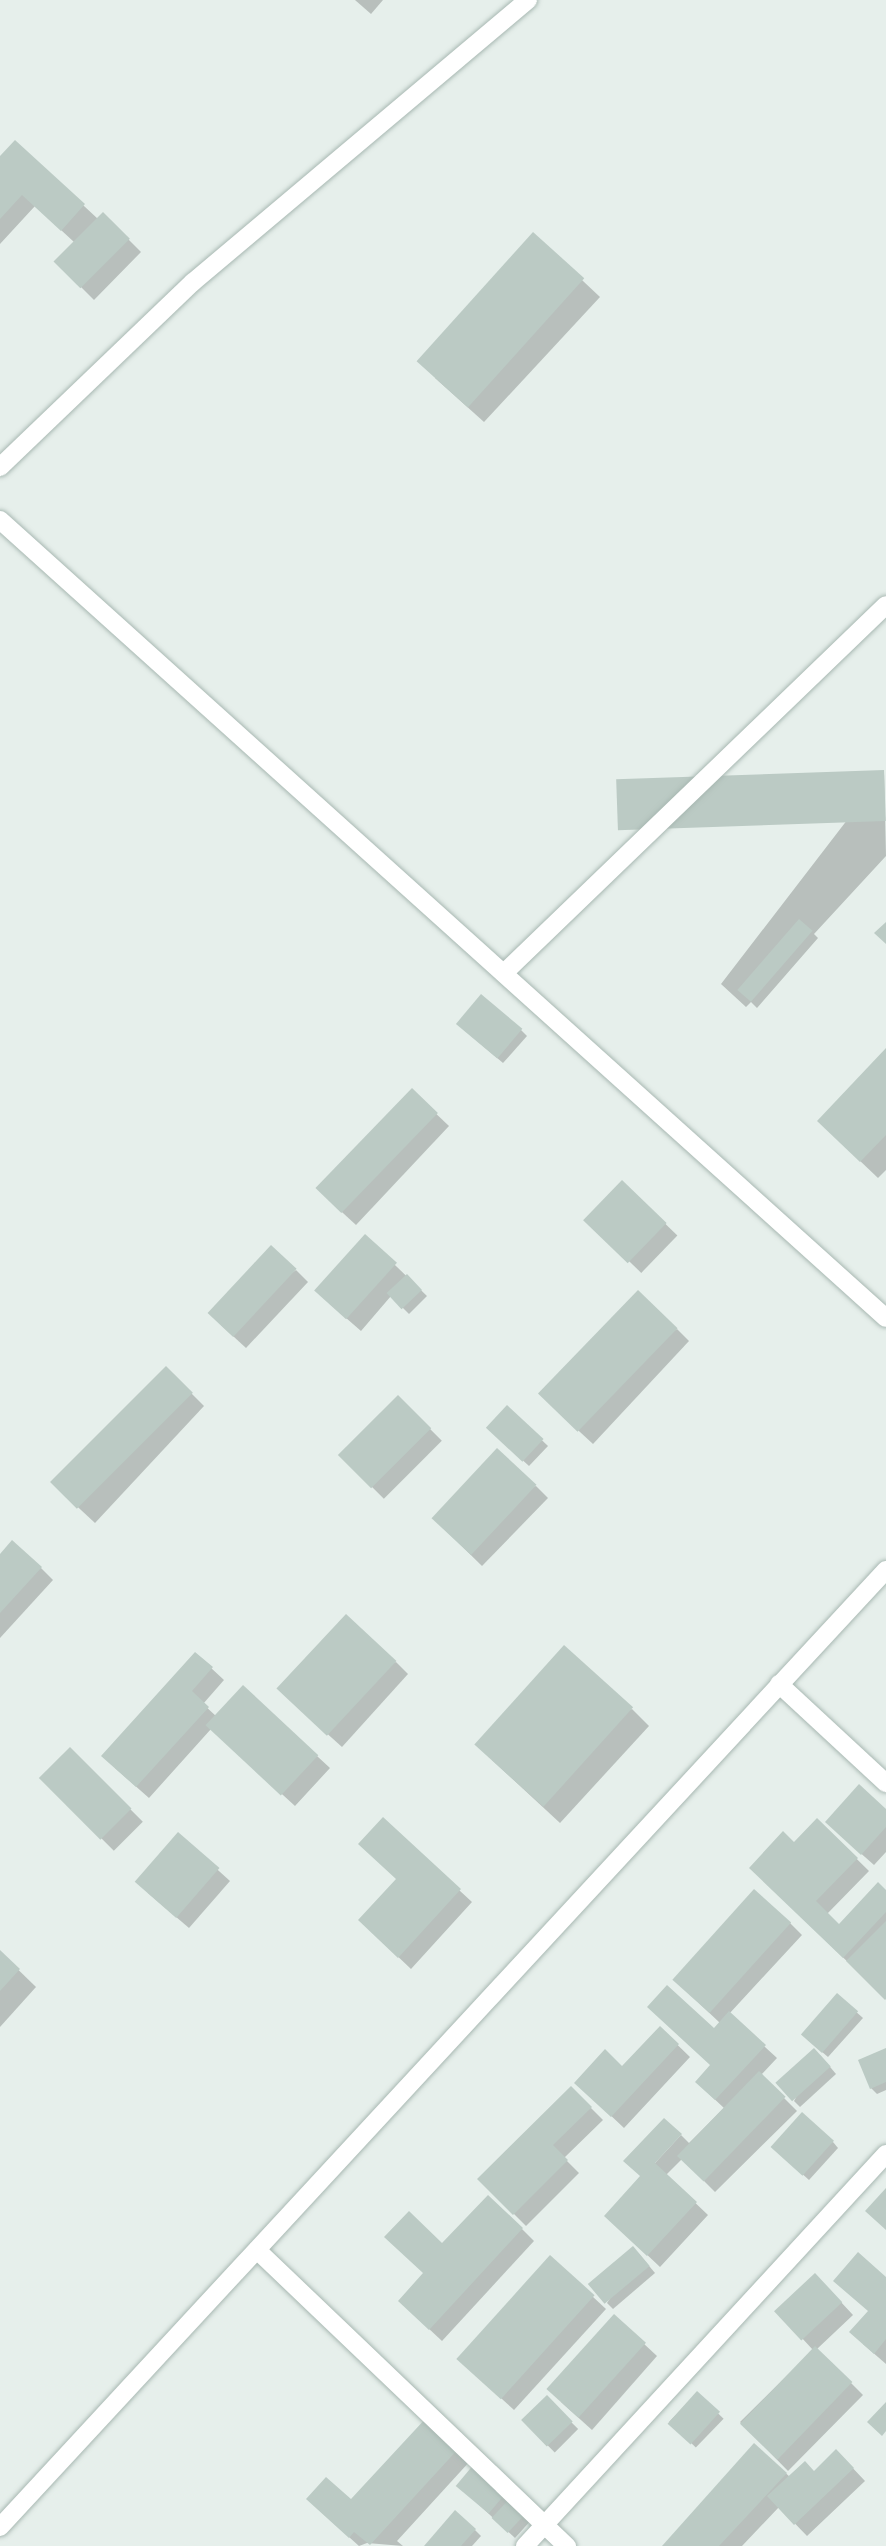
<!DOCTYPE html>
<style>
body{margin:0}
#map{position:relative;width:886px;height:2546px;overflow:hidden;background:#e6efeb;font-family:"Open Sans",sans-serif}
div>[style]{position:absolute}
.shadow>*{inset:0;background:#0003;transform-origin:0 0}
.building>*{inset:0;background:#bbcac4;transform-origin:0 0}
.roads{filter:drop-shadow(0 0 2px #a8b8b2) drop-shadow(0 0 2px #a8b8b2)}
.lane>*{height:18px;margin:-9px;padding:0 9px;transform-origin:9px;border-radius:9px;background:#fff}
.street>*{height:18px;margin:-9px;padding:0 9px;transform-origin:9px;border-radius:9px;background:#fff}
.secondary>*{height:18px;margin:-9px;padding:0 9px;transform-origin:9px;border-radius:9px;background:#fff}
span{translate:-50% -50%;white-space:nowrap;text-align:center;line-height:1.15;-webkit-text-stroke:5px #f7fbf9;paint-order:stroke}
</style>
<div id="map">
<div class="shadow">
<i style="clip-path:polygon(355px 0,383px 0,371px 14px)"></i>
<i style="clip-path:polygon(15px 142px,98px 219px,103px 214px,141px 252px,94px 300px,55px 261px,74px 242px,35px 206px,0 244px,0 158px)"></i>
<i style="clip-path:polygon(533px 234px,600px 297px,484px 422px,435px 378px)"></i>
<i style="clip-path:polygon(884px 772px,886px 856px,814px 934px,818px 938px,757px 1008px,751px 1002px,746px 1007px,721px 984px)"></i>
<i style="clip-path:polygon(463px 1029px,521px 1030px,527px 1036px,503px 1063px)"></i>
<i style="clip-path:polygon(886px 1050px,886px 1170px,878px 1178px,836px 1138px)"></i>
<i style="clip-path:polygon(412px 1091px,449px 1126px,356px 1225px,331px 1202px)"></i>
<i style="left:622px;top:1182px;width:77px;height:52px;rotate:44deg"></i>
<i style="clip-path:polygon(365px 1236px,427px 1296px,409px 1314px,391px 1296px,361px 1331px,330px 1304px)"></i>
<i style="clip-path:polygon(296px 1270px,308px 1282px,246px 1348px,221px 1325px)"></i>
<i style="clip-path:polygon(677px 1329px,689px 1341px,593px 1444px,554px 1408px)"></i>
<i style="clip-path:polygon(166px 1368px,204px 1406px,95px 1523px,67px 1497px)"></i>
<i style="left:398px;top:1397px;width:62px;height:82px;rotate:45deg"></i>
<i style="clip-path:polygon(507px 1407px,548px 1446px,529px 1466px,494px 1434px)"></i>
<i style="clip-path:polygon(536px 1486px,548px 1498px,482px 1566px,433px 1518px)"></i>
<i style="clip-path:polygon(0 1556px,41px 1568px,53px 1580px,0 1638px)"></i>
<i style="clip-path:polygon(196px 1654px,224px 1680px,203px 1704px,217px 1717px,243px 1688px,330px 1768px,295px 1806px,211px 1729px,149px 1798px,115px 1768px)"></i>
<i style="clip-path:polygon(396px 1662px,408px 1674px,342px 1747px,292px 1702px)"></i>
<i style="clip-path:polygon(632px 1709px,649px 1726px,560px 1823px,492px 1760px)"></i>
<i style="left:70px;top:1749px;width:103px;height:41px;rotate:45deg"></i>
<i style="clip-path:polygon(886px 1811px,886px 1852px,874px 1865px,839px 1834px)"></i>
<i style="clip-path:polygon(383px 1820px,472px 1902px,411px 1969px,372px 1932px,398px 1879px)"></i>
<i style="clip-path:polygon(817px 1820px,869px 1871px,827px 1914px,839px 1926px,886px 1892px,886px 1999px,763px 1880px)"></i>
<i style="clip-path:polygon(178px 1834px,230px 1881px,189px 1928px,148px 1893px)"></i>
<i style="clip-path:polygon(790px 1923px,802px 1935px,729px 2014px,777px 2058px,761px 2075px,797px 2111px,715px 2192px,682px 2159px,666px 2175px,708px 2215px,660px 2267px,606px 2216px,681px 2135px,689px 2143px,724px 2108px,709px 2094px,714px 2030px,720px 2023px,685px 1990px)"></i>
<i style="clip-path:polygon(0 1952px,36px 1987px,0 2027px)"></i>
<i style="clip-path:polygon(837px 1995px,863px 2018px,828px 2057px,808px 2040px)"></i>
<i style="clip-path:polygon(660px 2028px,690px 2057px,624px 2128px,588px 2094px,622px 2068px)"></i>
<i style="clip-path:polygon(886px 2049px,886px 2090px,877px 2094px,871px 2088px)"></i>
<i style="clip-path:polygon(820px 2055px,836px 2074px,800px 2107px,794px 2101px)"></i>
<i style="clip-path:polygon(571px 2088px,603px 2120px,564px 2158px,579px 2173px,526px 2226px,479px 2179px)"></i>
<i style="clip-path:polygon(833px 2142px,838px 2148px,809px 2180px,778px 2152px)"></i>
<i style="clip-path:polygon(522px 2229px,534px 2241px,442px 2341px,412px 2313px,425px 2274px,442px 2245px)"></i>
<i style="clip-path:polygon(639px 2254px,655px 2273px,613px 2309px,607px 2303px)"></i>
<i style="clip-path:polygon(550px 2257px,606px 2309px,514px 2410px,471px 2371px)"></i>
<i style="clip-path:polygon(886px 2279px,886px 2364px,863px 2344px,869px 2311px)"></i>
<i style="clip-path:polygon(827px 2287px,853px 2315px,817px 2349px,863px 2395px,788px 2471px,740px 2422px,813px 2350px,777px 2311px)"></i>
<i style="clip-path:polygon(614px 2316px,657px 2356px,592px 2430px,561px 2402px)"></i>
<i style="left:697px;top:2393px;width:37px;height:40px;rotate:44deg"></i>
<i style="left:547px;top:2398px;width:44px;height:33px;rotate:45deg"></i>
<i style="clip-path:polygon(427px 2419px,471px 2460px,397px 2541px,403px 2546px,367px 2543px,359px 2546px,320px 2511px,351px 2501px)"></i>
<i style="clip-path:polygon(754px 2445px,790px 2477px,848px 2463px,865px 2481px,807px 2536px,779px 2507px,742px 2546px,664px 2546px)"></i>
<i style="clip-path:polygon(475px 2466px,533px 2518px,515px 2538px,464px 2491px)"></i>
<i style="clip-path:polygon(475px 2530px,481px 2536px,472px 2546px,426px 2546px)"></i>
</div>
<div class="building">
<i style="clip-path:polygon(15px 140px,85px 204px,61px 231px,22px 195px,0 219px,0 156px)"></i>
<i style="left:103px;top:212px;width:38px;height:70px;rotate:45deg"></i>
<i style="left:533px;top:232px;width:69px;height:174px;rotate:42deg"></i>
<i style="left:884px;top:770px;width:51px;height:268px;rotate:88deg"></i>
<i style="left:799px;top:919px;width:18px;height:94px;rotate:41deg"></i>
<i style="clip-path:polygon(886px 922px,886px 944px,874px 933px)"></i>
<i style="left:481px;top:994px;width:54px;height:39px;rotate:40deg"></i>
<i style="clip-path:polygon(886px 1048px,886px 1135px,860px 1162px,817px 1121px)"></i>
<i style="left:412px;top:1088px;width:36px;height:139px;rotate:44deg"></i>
<i style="left:622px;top:1180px;width:62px;height:56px;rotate:44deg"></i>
<i style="left:365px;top:1234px;width:43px;height:76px;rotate:42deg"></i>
<i style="left:271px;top:1245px;width:35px;height:93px;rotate:43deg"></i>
<i style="left:407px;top:1274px;width:22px;height:28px;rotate:47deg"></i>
<i style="left:638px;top:1290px;width:55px;height:144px;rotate:44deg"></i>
<i style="left:166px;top:1366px;width:38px;height:164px;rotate:45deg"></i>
<i style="left:398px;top:1395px;width:47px;height:85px;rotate:45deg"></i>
<i style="left:507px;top:1405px;width:50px;height:31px;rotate:43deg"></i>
<i style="left:497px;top:1448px;width:54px;height:96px;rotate:43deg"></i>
<i style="clip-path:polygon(12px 1540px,42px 1567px,0 1613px,0 1554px)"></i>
<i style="left:346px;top:1614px;width:69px;height:102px;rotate:43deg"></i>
<i style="left:564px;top:1645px;width:93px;height:134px;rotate:42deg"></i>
<i style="clip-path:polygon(195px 1652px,213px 1667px,192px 1691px,209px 1707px,136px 1787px,101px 1756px)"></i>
<i style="left:243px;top:1685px;width:103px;height:55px;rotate:43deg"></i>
<i style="left:70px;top:1747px;width:87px;height:44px;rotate:45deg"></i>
<i style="clip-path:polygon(859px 1784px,886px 1809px,886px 1827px,861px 1855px,825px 1822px)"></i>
<i style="clip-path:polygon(383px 1817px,461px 1889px,398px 1958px,358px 1920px,396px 1879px,358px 1844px)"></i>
<i style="clip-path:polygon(817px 1818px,858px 1858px,816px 1901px,839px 1924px,878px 1882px,886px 1890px,886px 1912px,843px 1958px,749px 1868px,783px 1831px,794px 1842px)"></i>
<i style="left:178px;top:1832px;width:55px;height:66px;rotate:41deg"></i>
<i style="left:754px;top:1889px;width:50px;height:122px;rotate:42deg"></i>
<i style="clip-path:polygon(886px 1921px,886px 1999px,885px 2000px,846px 1961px)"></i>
<i style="clip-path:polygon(0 1950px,20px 1969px,0 1991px)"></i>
<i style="clip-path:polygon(667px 1985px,714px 2028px,729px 2011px,766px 2045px,715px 2100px,695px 2082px,710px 2065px,647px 2007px)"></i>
<i style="left:837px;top:1993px;width:28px;height:55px;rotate:41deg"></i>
<i style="clip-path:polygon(660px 2026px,679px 2044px,611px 2117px,574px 2083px,605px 2049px,622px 2066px)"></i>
<i style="left:814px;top:2048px;width:25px;height:52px;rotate:48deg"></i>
<i style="clip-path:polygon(886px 2048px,886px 2082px,870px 2089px,858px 2060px)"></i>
<i style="left:759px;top:2071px;width:37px;height:118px;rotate:44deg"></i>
<i style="clip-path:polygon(571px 2086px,592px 2107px,553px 2145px,568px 2160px,513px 2215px,477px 2179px)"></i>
<i style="left:802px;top:2112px;width:43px;height:47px;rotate:42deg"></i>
<i style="clip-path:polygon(664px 2118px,682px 2134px,655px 2163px,697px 2202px,647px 2256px,604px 2216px,640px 2176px,623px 2161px)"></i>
<i style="clip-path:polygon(886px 2188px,886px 2230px,865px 2211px)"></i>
<i style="clip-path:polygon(488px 2195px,523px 2228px,429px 2330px,398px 2301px,423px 2273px,384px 2237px,409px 2211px,442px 2243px)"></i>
<i style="left:633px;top:2246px;width:26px;height:59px;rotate:50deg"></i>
<i style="clip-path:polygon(858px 2252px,886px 2277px,886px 2339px,874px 2354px,849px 2332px,868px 2311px,833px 2281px)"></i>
<i style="left:550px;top:2255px;width:60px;height:140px;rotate:42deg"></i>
<i style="left:815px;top:2273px;width:40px;height:56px;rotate:47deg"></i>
<i style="left:614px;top:2314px;width:43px;height:101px;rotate:42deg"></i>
<i style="left:815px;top:2346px;width:52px;height:108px;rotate:44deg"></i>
<i style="left:697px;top:2391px;width:31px;height:44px;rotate:42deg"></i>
<i style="left:547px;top:2395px;width:37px;height:36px;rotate:46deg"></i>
<i style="clip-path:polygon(886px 2402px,886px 2431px,882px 2436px,867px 2422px)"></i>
<i style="clip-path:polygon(427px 2417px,460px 2447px,370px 2545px,354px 2532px,349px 2538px,306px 2499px,326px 2477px,351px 2499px)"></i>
<i style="clip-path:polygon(754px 2443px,787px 2473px,719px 2546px,662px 2546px)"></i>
<i style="clip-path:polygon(836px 2449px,854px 2468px,794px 2525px,767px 2496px,805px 2461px,814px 2471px)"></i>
<i style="left:475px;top:2463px;width:43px;height:30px;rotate:40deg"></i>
<i style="left:512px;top:2496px;width:22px;height:30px;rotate:43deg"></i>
<i style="clip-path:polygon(455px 2510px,476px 2529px,461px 2546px,424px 2546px)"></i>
</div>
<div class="roads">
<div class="lane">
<i style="left:0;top:467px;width:267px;rotate:-43.8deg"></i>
<i style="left:193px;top:282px;width:438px;rotate:-40.1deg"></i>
</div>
<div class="street">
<i style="left:0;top:520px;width:1192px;rotate:42.01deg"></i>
<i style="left:504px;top:973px;width:530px;rotate:-43.93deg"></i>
<i style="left:779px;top:1684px;width:146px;rotate:42.8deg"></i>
<i style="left:257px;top:2250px;width:429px;rotate:43.7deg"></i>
<i style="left:525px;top:2546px;width:533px;rotate:-47.36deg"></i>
</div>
<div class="secondary">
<i style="left:0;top:2527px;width:1304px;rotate:-47.21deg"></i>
</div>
</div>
</div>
